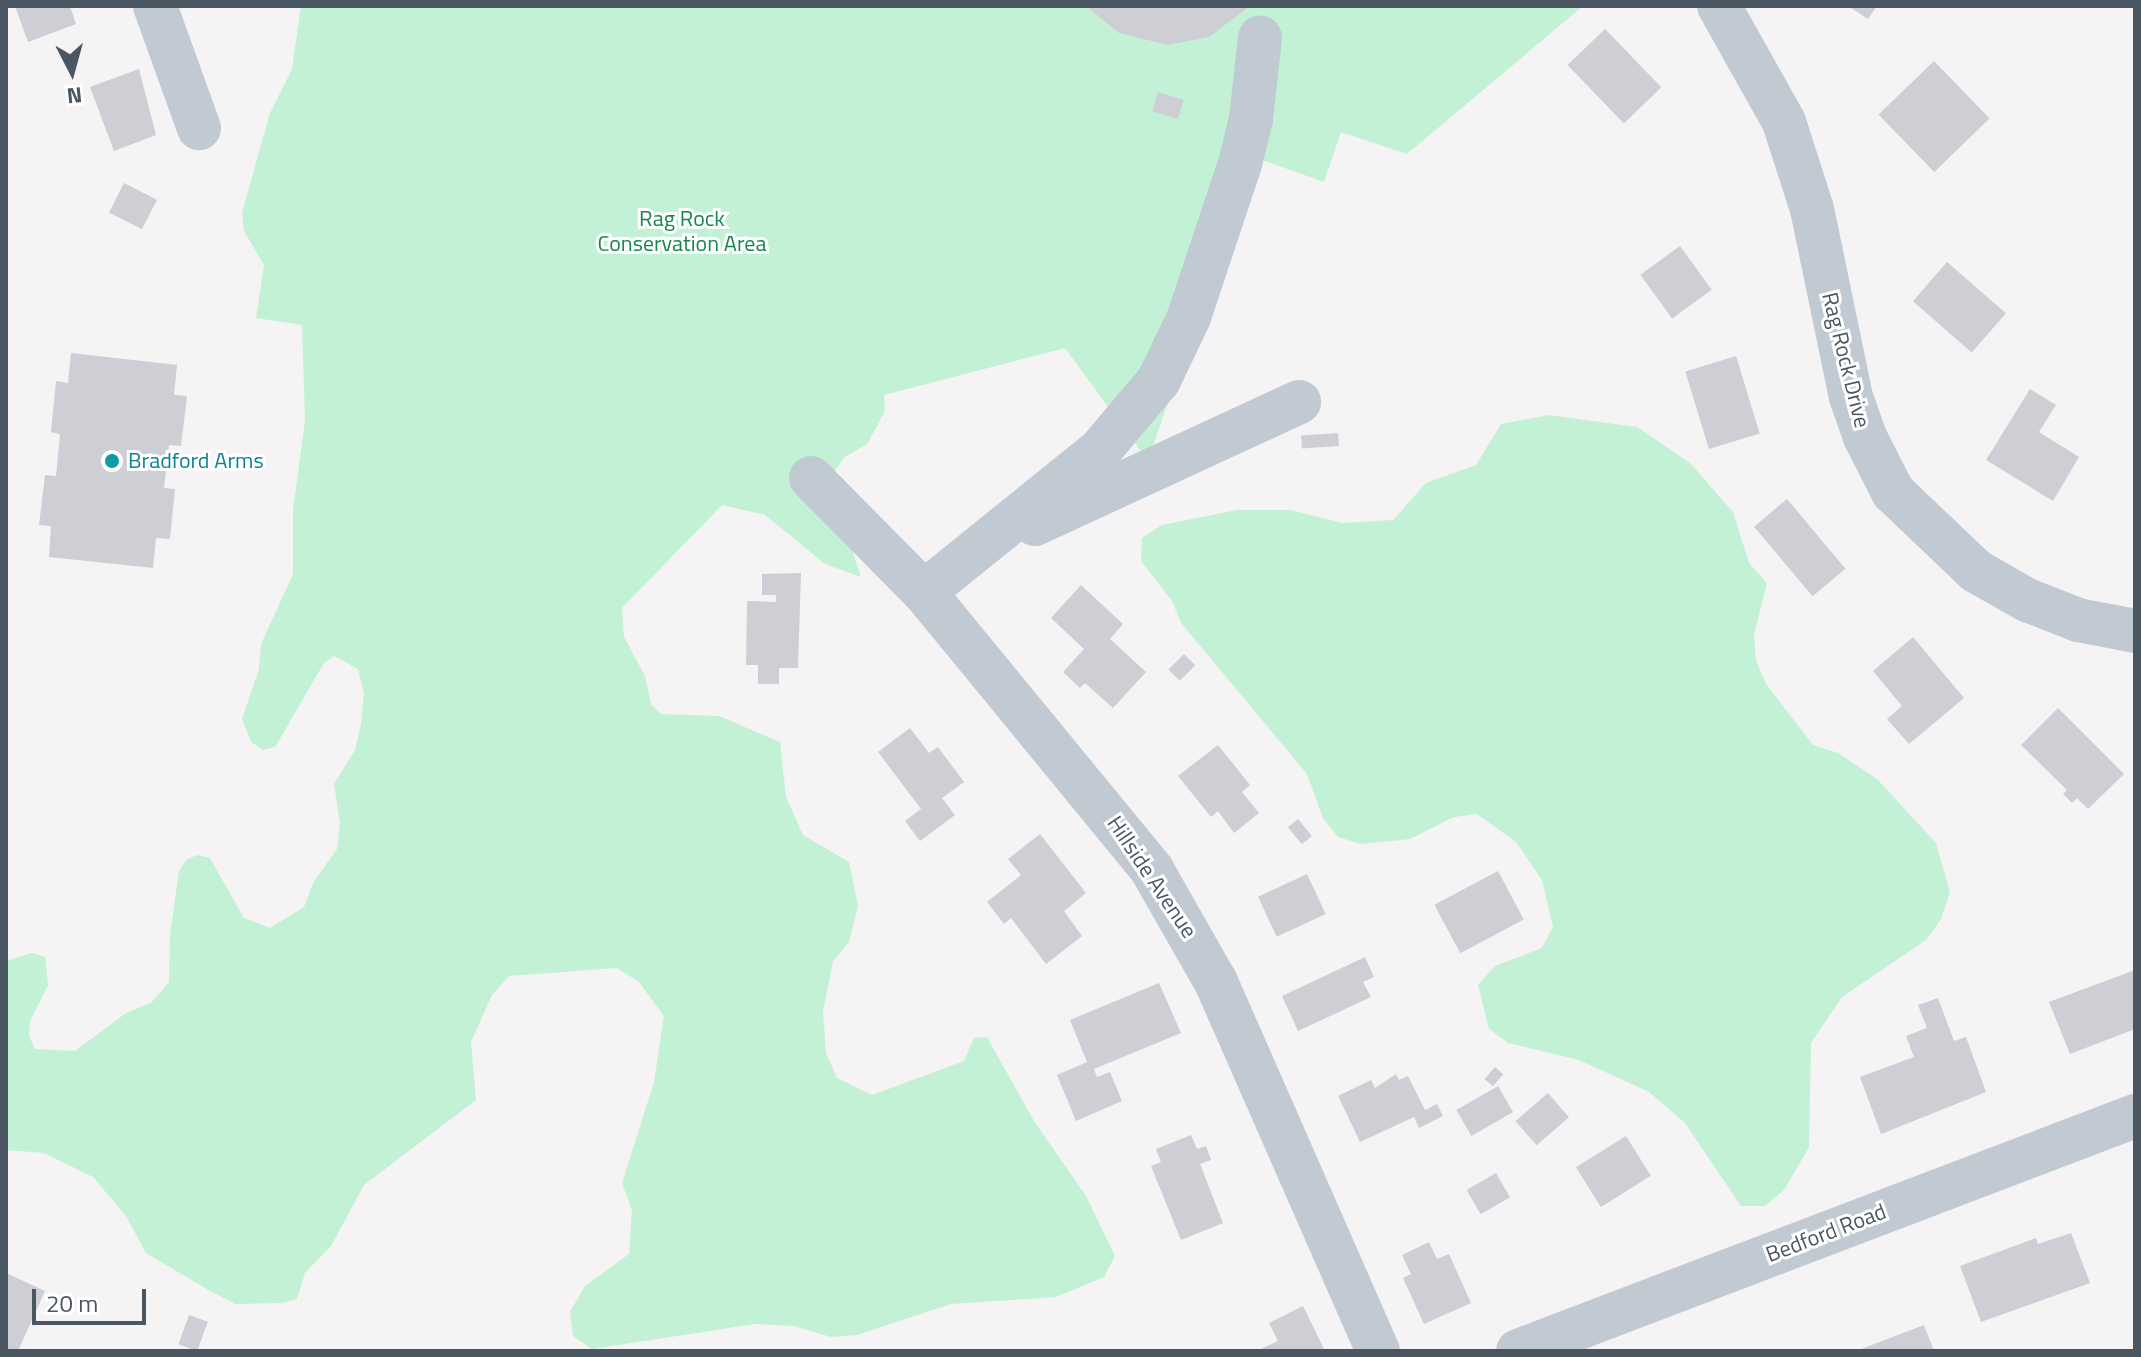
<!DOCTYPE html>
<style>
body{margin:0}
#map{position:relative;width:2141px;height:1357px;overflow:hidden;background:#f5f3f3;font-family:"Titillium Web",sans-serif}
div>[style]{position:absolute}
.green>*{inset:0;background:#c3f1d5}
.building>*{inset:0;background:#cdcfd5;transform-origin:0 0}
.minor>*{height:44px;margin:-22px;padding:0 22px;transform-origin:22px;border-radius:22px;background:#c1cad2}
.dots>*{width:22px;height:22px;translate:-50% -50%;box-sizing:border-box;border:4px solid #fff;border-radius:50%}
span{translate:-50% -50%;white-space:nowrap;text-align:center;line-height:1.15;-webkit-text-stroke:6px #fff;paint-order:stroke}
.park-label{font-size:22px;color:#17864f}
.street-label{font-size:22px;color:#4a5661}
.culture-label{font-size:22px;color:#0d838f}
.left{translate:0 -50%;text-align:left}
.frame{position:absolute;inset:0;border:8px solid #4a5661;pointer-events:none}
.north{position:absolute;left:32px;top:32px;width:80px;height:80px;-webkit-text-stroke:6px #fff;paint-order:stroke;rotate:174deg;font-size:22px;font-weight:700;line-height:32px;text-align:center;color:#4a5661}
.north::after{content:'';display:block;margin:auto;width:28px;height:36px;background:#4a5661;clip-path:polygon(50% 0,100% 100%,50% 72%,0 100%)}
.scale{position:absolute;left:32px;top:1289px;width:114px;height:36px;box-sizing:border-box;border:4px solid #4a5661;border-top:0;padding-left:10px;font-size:24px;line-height:28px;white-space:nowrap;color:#4a5661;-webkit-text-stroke:6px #fff;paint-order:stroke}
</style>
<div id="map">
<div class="green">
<i style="clip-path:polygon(301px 6px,1583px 6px,1407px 154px,1341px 132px,1324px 182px,1251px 156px,1148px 461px,1065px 348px,884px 395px,885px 411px,867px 444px,845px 457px,829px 478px,861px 577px,825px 564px,765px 515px,722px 505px,622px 608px,624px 637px,645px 676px,651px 704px,661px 714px,719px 716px,780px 742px,786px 797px,803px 835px,849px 862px,858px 906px,849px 942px,833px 961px,823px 1012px,826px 1053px,837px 1078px,872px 1095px,964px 1061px,974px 1038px,987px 1037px,1034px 1121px,1086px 1196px,1115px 1256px,1104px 1277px,1056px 1297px,951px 1304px,857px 1335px,831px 1337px,794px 1326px,755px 1324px,592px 1349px,573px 1336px,570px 1312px,585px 1286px,629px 1254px,632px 1210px,622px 1183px,654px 1082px,664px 1016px,639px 982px,617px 968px,509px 976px,492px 995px,471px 1042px,476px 1100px,364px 1185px,331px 1246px,305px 1273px,297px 1299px,282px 1303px,235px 1304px,210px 1291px,146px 1253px,126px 1216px,93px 1177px,44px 1153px,6px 1150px,6px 961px,32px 953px,45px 957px,48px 985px,30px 1021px,29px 1036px,35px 1049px,75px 1051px,126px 1013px,151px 1003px,169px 982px,170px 935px,179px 871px,186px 860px,197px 855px,210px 858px,244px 918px,270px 928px,304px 907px,313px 883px,337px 849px,340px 823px,334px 784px,355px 750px,361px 723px,364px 694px,358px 669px,334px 656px,324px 663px,275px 747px,263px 750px,251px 742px,242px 719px,259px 669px,261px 644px,293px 574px,293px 510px,305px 421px,302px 325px,256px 318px,264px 265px,244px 231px,242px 213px,270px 113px,292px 69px)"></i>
<i style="clip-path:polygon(1549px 415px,1637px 427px,1690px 463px,1733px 512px,1749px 563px,1767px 583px,1754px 635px,1756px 660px,1766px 684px,1813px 745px,1838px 753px,1877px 779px,1936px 843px,1950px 892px,1941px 919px,1926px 940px,1842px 997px,1811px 1043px,1809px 1147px,1784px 1190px,1765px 1206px,1741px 1206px,1685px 1123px,1649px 1092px,1579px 1060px,1508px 1043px,1489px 1029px,1478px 985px,1495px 966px,1542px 948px,1553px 927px,1542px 880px,1516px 842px,1477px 814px,1454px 817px,1410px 839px,1361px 844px,1338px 837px,1323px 818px,1307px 774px,1181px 623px,1172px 601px,1141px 561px,1142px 538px,1162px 525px,1237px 510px,1291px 510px,1342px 523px,1393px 520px,1426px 483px,1476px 465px,1501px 424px)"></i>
</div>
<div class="building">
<i style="clip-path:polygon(15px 6px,70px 6px,76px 24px,28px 42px)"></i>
<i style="clip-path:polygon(1086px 6px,1250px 6px,1209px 37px,1168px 45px,1119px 33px)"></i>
<i style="clip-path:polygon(1848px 6px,1877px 6px,1868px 19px)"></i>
<i style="left:1605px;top:29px;width:81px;height:52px;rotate:46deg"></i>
<i style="left:1934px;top:61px;width:80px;height:77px;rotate:46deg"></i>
<i style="clip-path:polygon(139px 69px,156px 135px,114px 151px,90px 87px)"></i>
<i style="left:1158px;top:92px;width:27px;height:20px;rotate:17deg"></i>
<i style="left:124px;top:183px;width:37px;height:33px;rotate:27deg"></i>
<i style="left:1680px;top:246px;width:54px;height:49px;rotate:54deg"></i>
<i style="left:1947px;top:262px;width:78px;height:52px;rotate:41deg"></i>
<i style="clip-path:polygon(71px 353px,177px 365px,174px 395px,187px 396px,181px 446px,169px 445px,164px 488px,175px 489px,170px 539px,156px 538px,153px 568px,49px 557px,51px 526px,39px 525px,45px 475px,56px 476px,60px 434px,51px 432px,56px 381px,68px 383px)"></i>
<i style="left:1736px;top:356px;width:81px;height:53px;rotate:73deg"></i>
<i style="clip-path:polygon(2030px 389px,2056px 405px,2039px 432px,2079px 457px,2053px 501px,1986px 460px)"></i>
<i style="left:1338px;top:433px;width:13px;height:37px;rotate:86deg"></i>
<i style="left:1787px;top:499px;width:91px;height:43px;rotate:50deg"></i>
<i style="clip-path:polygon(801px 573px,798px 668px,779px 668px,779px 684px,758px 684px,758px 665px,746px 665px,747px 601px,776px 602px,776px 595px,762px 595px,762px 574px)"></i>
<i style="clip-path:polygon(1081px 585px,1123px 624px,1110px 639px,1146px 672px,1113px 708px,1085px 683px,1080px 688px,1063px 672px,1084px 649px,1051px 618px)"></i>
<i style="clip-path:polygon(1913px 637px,1964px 698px,1909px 744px,1887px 719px,1902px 706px,1873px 671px)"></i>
<i style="left:1184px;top:654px;width:16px;height:22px;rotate:45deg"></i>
<i style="clip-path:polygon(2058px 708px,2124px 774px,2088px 809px,2077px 798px,2072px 803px,2063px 794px,2067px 790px,2021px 745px)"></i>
<i style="clip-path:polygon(910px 728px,929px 753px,938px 747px,964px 782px,942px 798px,955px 815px,920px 841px,905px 821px,921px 809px,878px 752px)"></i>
<i style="clip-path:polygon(1218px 745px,1250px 785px,1242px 792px,1259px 813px,1234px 833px,1218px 811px,1211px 817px,1178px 776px)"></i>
<i style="left:1298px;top:819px;width:22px;height:13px;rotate:51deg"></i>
<i style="clip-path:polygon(1040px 834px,1086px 893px,1064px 911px,1082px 936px,1046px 964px,1011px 918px,1004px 924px,987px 902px,1021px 875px,1008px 859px)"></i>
<i style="left:1498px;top:871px;width:55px;height:72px;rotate:62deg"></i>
<i style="left:1307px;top:874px;width:44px;height:54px;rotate:65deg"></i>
<i style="clip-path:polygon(1365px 957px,1374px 977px,1363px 982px,1371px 997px,1298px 1031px,1282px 996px)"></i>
<i style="clip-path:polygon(2135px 970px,2135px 1029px,2070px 1054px,2049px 1002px)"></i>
<i style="clip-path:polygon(1159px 983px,1181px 1033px,1094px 1069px,1097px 1077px,1110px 1072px,1122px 1101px,1076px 1121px,1057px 1075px,1087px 1062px,1070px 1020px)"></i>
<i style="clip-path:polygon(1938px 998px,1954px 1041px,1966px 1037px,1986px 1092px,1881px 1134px,1860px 1077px,1914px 1057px,1906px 1036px,1927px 1028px,1918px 1005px)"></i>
<i style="left:1495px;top:1067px;width:11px;height:16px;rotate:41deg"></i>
<i style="clip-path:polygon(1396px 1074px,1399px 1080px,1408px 1076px,1425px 1110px,1437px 1104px,1443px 1116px,1419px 1128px,1414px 1117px,1360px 1142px,1338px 1096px,1371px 1080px,1375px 1088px)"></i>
<i style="left:1498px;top:1086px;width:30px;height:48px;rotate:60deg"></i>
<i style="left:1548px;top:1093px;width:32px;height:43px;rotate:49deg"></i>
<i style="clip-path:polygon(1191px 1135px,1197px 1149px,1206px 1146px,1211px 1160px,1200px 1164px,1223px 1223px,1181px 1240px,1151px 1166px,1161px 1162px,1156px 1149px)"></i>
<i style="left:1626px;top:1136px;width:47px;height:59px;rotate:58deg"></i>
<i style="left:1496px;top:1173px;width:28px;height:34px;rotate:60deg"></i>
<i style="clip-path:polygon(2071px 1233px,2090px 1283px,1981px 1322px,1960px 1266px,2036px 1238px,2038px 1244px)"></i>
<i style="clip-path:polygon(1429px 1242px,1437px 1259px,1449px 1254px,1471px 1303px,1424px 1324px,1403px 1278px,1411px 1274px,1402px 1255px)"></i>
<i style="clip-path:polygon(6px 1273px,45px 1291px,18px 1351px,6px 1351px)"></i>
<i style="clip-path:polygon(1303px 1306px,1325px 1351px,1257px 1351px,1278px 1341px,1269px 1323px)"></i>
<i style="left:189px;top:1315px;width:20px;height:31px;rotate:20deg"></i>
<i style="clip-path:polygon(1924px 1325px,1934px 1351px,1856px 1351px)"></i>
</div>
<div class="minor">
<i style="left:155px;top:6px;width:130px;rotate:70.2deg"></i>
<i style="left:1719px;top:6px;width:133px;rotate:60.7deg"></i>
<i style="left:1784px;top:122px;width:91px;rotate:72.2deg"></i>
<i style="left:1812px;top:209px;width:192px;rotate:78.3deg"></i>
<i style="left:1851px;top:397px;width:42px;rotate:70.7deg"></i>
<i style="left:1865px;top:437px;width:62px;rotate:63deg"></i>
<i style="left:1893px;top:492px;width:115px;rotate:43.6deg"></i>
<i style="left:1976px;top:571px;width:59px;rotate:29.6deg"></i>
<i style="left:2027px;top:600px;width:55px;rotate:21.4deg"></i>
<i style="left:2078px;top:620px;width:58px;rotate:10.9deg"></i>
<i style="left:811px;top:478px;width:161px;rotate:45.3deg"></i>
<i style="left:924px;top:592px;width:360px;rotate:50.6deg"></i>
<i style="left:1152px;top:870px;width:129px;rotate:60.3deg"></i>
<i style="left:1216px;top:982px;width:403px;rotate:66.3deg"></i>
<i style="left:1035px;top:524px;width:291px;rotate:-24.8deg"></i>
<i style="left:924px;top:592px;width:228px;rotate:-38.9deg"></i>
<i style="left:1101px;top:449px;width:90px;rotate:-50deg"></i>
<i style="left:1159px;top:380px;width:70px;rotate:-64.5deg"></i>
<i style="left:1189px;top:317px;width:161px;rotate:-71.6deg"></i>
<i style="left:1240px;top:164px;width:46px;rotate:-76.3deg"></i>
<i style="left:1251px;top:119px;width:82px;rotate:-83.7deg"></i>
<i style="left:1518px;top:1351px;width:660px;rotate:-20.85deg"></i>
</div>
<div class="dots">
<i style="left:112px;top:461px;background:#0f9aa8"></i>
</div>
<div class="park-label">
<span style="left:682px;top:231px">Rag Rock<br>Conservation Area</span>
</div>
<div class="street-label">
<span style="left:1846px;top:360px;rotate:76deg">Rag Rock Drive</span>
<span style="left:1152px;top:877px;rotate:56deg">Hillside Avenue</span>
<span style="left:1826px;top:1233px;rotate:-21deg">Bedford Road</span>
</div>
<div class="culture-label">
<span class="left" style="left:128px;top:461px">Bradford Arms</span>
</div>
<div class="frame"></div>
<div class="north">N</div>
<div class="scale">20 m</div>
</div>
